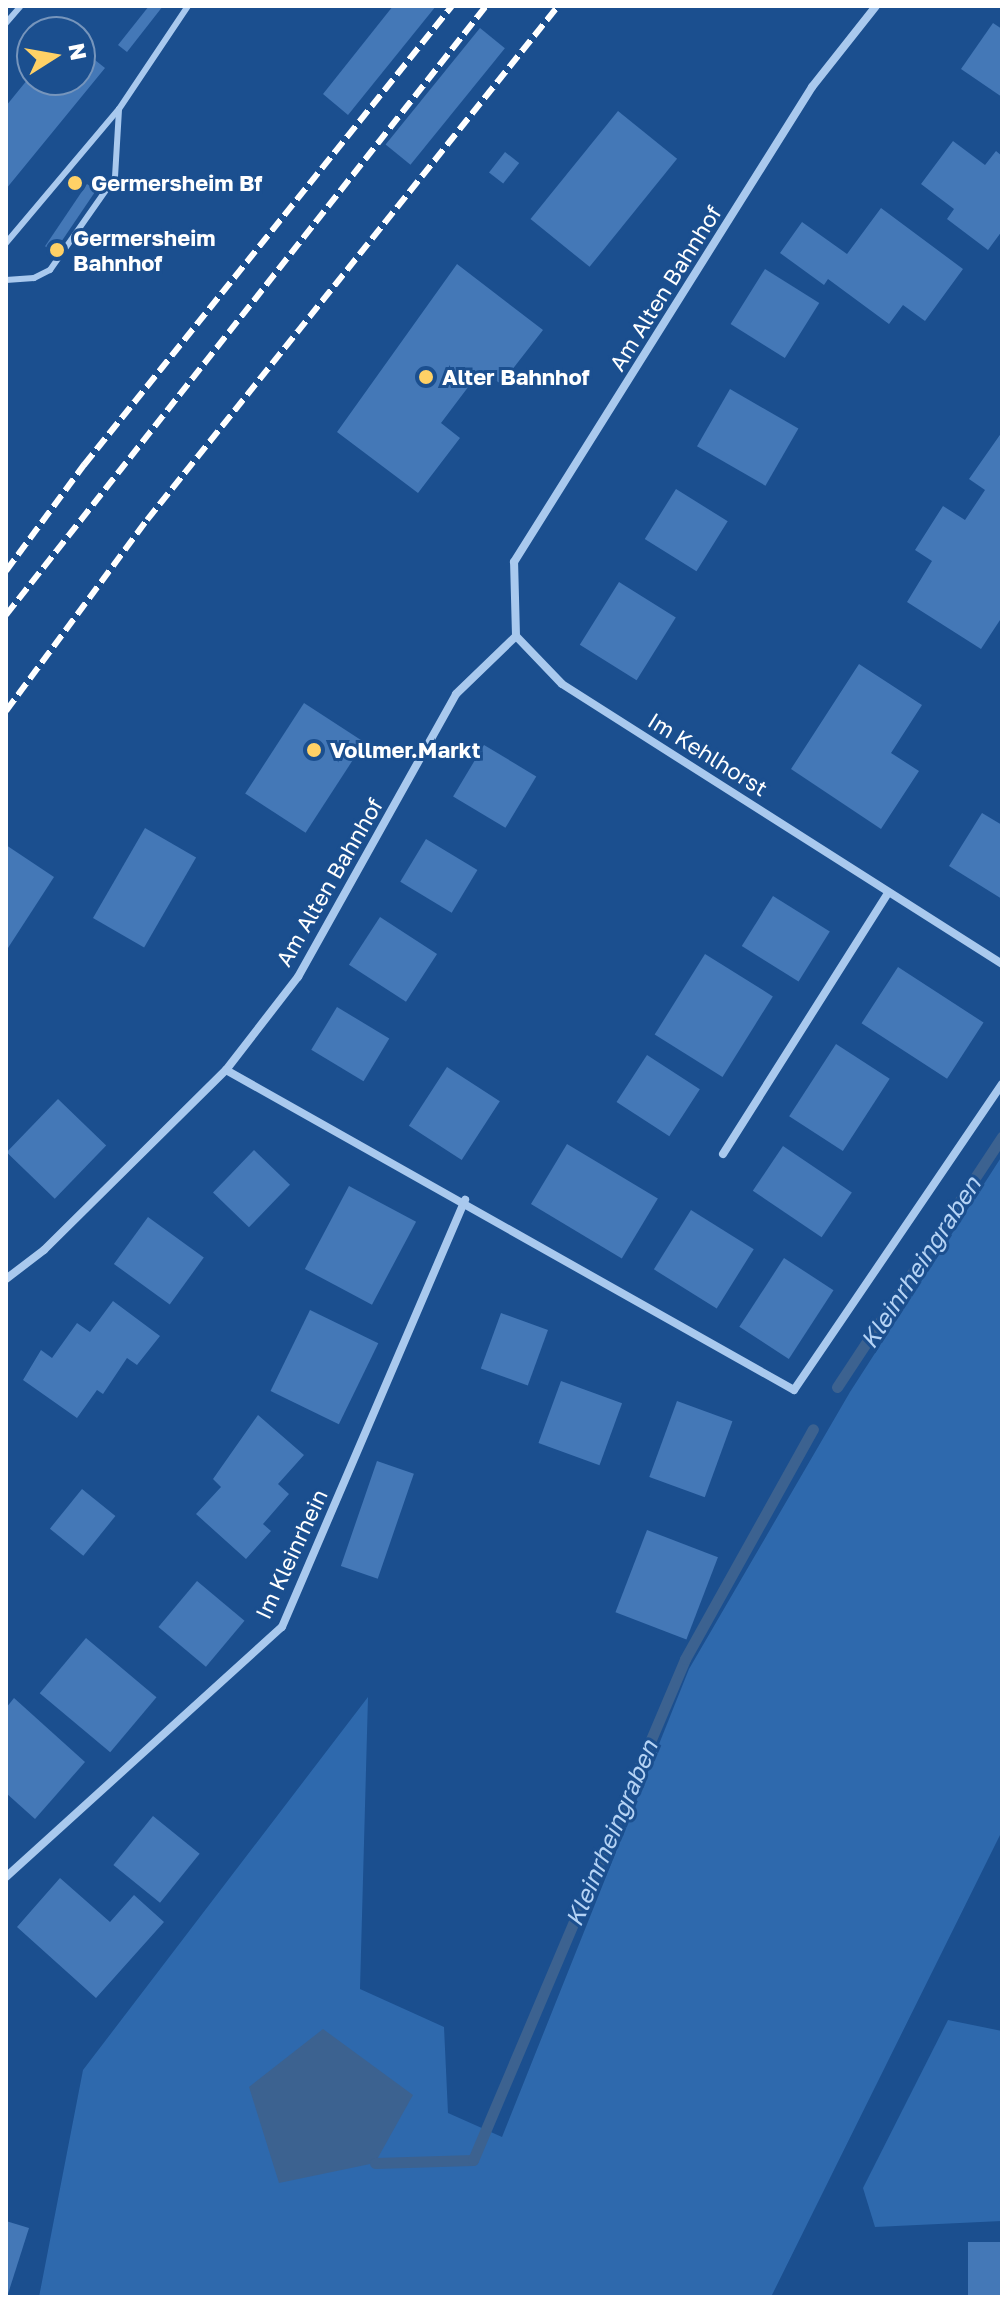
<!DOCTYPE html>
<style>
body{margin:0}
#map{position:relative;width:1008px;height:2303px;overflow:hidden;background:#1b4f8f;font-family:"Golos Text",sans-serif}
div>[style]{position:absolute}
.green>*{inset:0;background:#2e69ad}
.water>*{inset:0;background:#3c6290}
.stream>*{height:11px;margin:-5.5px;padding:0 5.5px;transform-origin:5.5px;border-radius:5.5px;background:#3c6290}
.building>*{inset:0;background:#4478b7;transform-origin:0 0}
.lane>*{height:6px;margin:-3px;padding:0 3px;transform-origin:3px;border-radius:3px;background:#a9c9ee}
.street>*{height:8px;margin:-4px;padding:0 4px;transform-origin:4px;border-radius:4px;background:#a9c9ee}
.rail>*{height:6px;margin-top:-3px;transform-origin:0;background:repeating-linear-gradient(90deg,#fff 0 14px,transparent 0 20px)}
.dots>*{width:22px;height:22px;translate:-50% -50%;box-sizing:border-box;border:4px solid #1b4f8f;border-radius:50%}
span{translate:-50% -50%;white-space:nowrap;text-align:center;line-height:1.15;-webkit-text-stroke:6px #1b4f8f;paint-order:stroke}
.poi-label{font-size:22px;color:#fff;font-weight:700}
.left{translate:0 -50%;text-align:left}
.street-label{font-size:22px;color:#fff}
.water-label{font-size:24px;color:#b5d3f5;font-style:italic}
.frame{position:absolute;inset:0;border:8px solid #fff;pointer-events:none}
.north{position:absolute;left:16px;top:16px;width:80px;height:80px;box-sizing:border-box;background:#1b4f8f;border:2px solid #7695bc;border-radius:50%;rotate:79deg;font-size:22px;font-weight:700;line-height:32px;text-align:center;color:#fff}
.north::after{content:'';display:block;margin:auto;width:28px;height:36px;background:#ffd166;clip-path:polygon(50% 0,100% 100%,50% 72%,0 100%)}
</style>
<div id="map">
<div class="green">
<i style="clip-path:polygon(1002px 1156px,1002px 1831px,771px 2297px,39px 2297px,83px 2070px,368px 1697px,360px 1989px,444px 2027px,448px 2113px,502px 2137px,689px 1669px,850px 1392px)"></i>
<i style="clip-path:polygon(948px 2020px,1002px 2031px,1002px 2221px,875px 2227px,863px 2188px)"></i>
</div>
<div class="water">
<i style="clip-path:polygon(323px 2029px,413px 2095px,375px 2163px,279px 2183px,249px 2087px)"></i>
</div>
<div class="stream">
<i style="left:837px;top:1387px;width:300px;rotate:-56.6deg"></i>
<i style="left:375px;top:2163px;width:98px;rotate:-1.8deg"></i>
<i style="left:473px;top:2160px;width:544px;rotate:-67.06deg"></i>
<i style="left:685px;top:1659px;width:263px;rotate:-60.9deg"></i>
</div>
<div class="building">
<i style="clip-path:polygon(149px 6px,163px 6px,127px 52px,118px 45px)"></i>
<i style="clip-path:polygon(393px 6px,436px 6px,348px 115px,323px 94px)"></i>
<i style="clip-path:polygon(993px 23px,1002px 29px,1002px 97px,961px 69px)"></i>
<i style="left:480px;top:28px;width:32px;height:150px;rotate:39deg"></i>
<i style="clip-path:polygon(80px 48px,105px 68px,6px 189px,6px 106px,32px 74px,32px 80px,80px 80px)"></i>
<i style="left:618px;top:111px;width:76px;height:139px;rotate:39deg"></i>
<i style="clip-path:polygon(953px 141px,985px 165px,996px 151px,1002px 156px,1002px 231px,988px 250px,947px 219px,954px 209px,921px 184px)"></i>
<i style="left:505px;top:152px;width:18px;height:26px;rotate:38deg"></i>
<i style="left:87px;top:184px;width:11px;height:75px;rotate:34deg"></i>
<i style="clip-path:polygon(881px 208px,963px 269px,925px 321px,903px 305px,889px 324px,828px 279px,824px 285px,780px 253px,802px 222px,847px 254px)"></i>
<i style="clip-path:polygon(457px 264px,543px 330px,501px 384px,481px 370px,441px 423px,460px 438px,418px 493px,337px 432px)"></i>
<i style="left:765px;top:269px;width:64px;height:65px;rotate:32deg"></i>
<i style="left:730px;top:389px;width:79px;height:66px;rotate:30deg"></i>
<i style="clip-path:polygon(1002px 432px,1002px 617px,981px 649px,907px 602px,932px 561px,915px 550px,943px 506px,965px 520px,985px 490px,969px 479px)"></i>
<i style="left:676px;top:489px;width:61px;height:59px;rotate:32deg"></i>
<i style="left:619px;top:582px;width:67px;height:74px;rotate:32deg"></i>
<i style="clip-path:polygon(859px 664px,922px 705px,891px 753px,919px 771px,881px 829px,791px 769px)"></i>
<i style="left:304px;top:703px;width:72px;height:108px;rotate:33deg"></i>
<i style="left:484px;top:745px;width:61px;height:60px;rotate:31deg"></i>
<i style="clip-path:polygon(982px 813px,1002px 825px,1002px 899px,949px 866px)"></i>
<i style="left:145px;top:828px;width:59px;height:104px;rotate:30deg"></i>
<i style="left:426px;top:839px;width:60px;height:50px;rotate:31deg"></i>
<i style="clip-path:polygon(6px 845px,54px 877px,6px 951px)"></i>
<i style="left:773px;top:896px;width:67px;height:59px;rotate:32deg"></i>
<i style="left:380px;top:917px;width:68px;height:57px;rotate:33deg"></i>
<i style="left:705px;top:954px;width:80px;height:95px;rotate:32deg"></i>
<i style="left:898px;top:967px;width:102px;height:67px;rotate:33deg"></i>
<i style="left:337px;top:1007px;width:61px;height:50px;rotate:31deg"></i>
<i style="left:836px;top:1044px;width:64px;height:86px;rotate:33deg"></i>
<i style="left:647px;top:1055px;width:63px;height:56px;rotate:33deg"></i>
<i style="left:447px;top:1067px;width:63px;height:70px;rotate:33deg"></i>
<i style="left:58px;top:1099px;width:67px;height:74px;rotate:44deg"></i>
<i style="left:567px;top:1144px;width:106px;height:70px;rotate:31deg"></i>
<i style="left:783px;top:1146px;width:83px;height:54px;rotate:34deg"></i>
<i style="left:254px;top:1150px;width:50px;height:59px;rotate:44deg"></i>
<i style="left:349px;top:1186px;width:76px;height:94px;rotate:28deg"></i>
<i style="left:691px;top:1210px;width:74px;height:70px;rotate:32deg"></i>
<i style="left:148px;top:1217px;width:69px;height:58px;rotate:36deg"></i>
<i style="left:784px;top:1258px;width:59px;height:82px;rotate:33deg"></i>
<i style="clip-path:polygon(113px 1301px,160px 1336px,137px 1365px,127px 1358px,103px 1394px,97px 1390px,77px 1418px,23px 1380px,41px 1350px,52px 1358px,77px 1323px,90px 1332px)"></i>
<i style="left:310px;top:1310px;width:76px;height:90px;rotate:26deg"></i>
<i style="left:501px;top:1313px;width:50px;height:59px;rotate:20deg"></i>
<i style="left:561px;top:1381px;width:65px;height:66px;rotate:20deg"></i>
<i style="left:677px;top:1401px;width:59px;height:81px;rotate:20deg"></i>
<i style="clip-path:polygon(258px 1415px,304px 1455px,278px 1484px,289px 1494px,263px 1524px,271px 1531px,246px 1559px,196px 1514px,221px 1487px,213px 1479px)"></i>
<i style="left:377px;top:1461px;width:39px;height:111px;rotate:19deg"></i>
<i style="left:82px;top:1489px;width:43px;height:51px;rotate:39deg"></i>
<i style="left:647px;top:1530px;width:76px;height:88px;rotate:21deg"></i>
<i style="left:197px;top:1581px;width:62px;height:60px;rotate:40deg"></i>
<i style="left:86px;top:1638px;width:92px;height:72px;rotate:40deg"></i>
<i style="clip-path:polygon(14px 1698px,85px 1762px,35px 1819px,6px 1793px,6px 1708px)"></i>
<i style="left:153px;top:1816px;width:60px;height:63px;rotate:39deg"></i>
<i style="clip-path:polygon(60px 1878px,110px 1922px,134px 1895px,164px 1922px,96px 1998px,17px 1927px)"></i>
<i style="clip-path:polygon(6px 2221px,29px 2228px,7px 2297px,6px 2297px)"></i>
<i style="left:1002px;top:2242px;width:55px;height:34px;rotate:90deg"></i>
</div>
<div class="lane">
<i style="left:6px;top:23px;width:23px;rotate:-49deg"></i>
<i style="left:6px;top:243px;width:175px;rotate:-49.9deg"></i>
<i style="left:119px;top:109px;width:124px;rotate:-56.2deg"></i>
<i style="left:6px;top:280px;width:28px;rotate:-4deg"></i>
<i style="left:34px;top:278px;width:18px;rotate:-27deg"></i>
<i style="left:50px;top:270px;width:113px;rotate:-55deg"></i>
<i style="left:115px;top:177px;width:68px;rotate:-86.6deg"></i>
</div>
<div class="street">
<i style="left:516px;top:636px;width:66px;rotate:46.2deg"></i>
<i style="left:562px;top:684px;width:522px;rotate:32.47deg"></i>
<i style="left:226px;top:1070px;width:652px;rotate:29.4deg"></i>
<i style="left:794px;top:1390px;width:370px;rotate:-55.8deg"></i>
<i style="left:723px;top:1154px;width:309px;rotate:-57.7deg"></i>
<i style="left:6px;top:1279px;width:48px;rotate:-37.3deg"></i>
<i style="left:44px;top:1250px;width:256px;rotate:-44.7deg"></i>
<i style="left:226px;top:1070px;width:118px;rotate:-52.3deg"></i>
<i style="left:298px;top:977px;width:324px;rotate:-60.8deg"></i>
<i style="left:456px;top:694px;width:83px;rotate:-44deg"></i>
<i style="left:516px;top:636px;width:74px;rotate:-91.5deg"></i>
<i style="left:514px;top:562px;width:561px;rotate:-57.9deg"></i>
<i style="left:812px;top:87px;width:103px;rotate:-51.7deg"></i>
<i style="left:6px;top:1877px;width:372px;rotate:-42.2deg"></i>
<i style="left:282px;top:1627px;width:465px;rotate:-66.8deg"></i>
</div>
<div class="rail">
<i style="left:6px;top:571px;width:132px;rotate:-53.7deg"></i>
<i style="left:84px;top:465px;width:588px;rotate:-51.28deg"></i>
<i style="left:6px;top:615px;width:775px;rotate:-51.76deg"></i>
<i style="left:6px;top:711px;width:237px;rotate:-53.6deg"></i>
<i style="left:147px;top:520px;width:658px;rotate:-51.35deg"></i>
</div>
<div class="dots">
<i style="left:75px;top:183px;background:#ffd166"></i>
<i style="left:57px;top:250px;background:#ffd166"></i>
<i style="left:426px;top:377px;background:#ffd166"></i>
<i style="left:314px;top:750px;background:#ffd166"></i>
</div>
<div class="poi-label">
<span class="left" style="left:91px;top:183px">Germersheim Bf</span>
<span class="left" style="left:73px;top:250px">Germersheim<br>Bahnhof</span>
<span class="left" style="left:442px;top:377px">Alter Bahnhof</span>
<span class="left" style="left:330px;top:750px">Vollmer.Markt</span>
</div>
<div class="street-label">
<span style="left:665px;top:288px;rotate:-58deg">Am Alten Bahnhof</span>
<span style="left:708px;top:754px;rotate:32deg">Im Kehlhorst</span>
<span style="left:329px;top:882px;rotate:-60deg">Am Alten Bahnhof</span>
<span style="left:291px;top:1554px;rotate:-65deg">Im Kleinrhein</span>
</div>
<div class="water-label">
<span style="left:920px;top:1262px;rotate:-57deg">Kleinrheingraben</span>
<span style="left:611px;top:1833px;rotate:-67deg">Kleinrheingraben</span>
</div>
<div class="frame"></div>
<div class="north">N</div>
</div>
